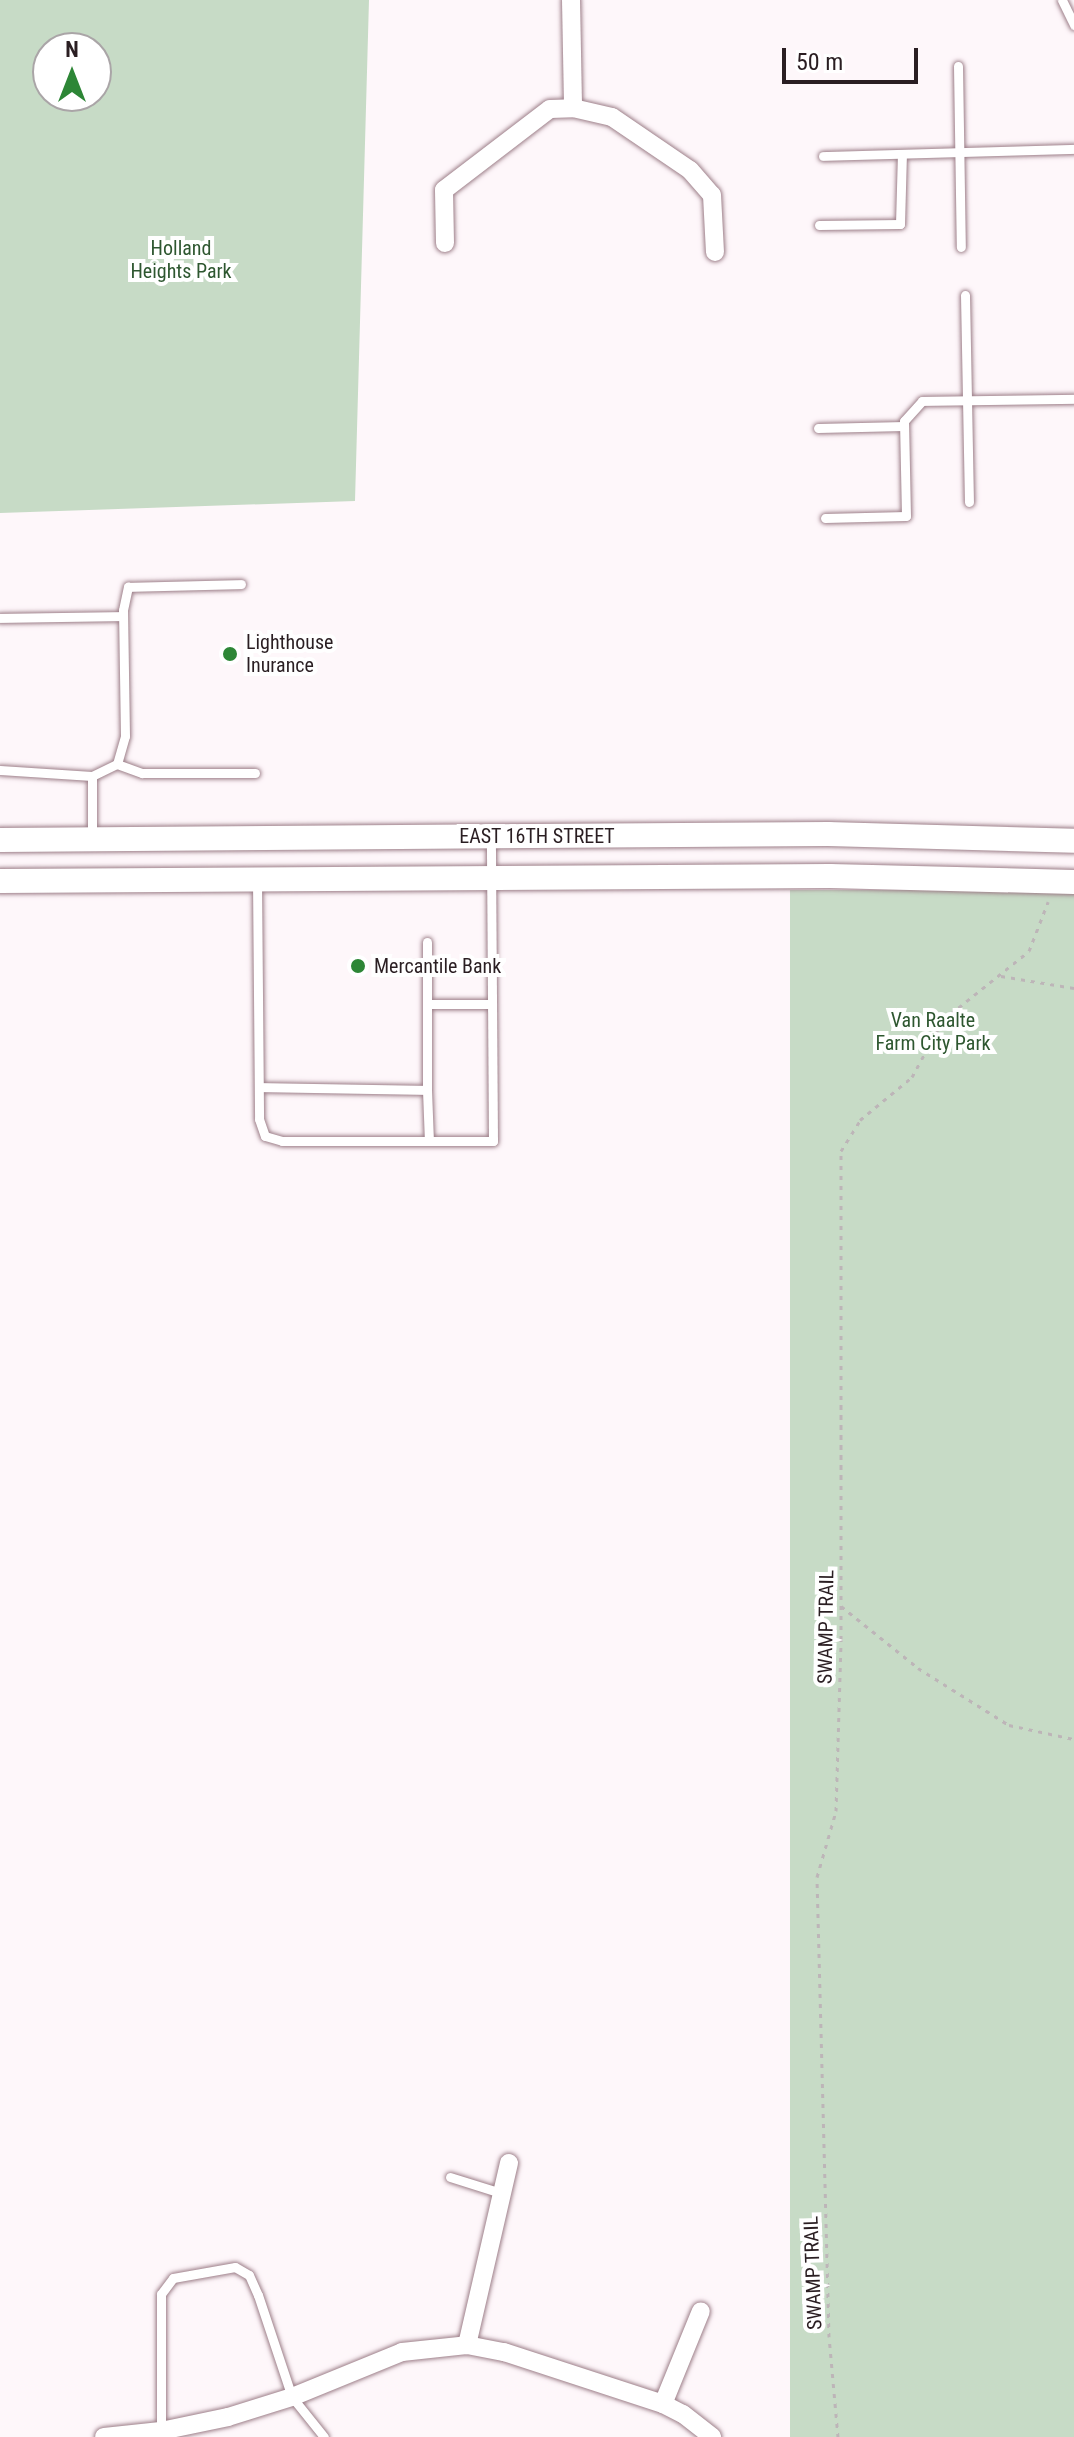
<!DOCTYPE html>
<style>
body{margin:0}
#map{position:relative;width:1074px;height:2437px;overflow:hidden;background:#fef7fa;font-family:"Roboto Condensed",sans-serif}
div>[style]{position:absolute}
.green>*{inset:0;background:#c7dbc6;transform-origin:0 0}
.path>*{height:3px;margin-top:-1.5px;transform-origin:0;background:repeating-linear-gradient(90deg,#bdb5b8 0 4px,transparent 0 10px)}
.roads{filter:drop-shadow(0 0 2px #9d7f89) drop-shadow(0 0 2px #9d7f89)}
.service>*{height:9px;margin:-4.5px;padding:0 4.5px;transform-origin:4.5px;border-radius:4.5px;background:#fff}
.minor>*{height:18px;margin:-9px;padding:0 9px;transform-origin:9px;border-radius:9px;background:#fff}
.secondary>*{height:24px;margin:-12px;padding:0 12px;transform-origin:12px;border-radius:12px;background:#fff}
.dots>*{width:22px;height:22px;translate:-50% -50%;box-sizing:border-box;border:4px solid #fff;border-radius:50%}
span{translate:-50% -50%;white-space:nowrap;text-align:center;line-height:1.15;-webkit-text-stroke:8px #fff;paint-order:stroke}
.park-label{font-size:20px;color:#2e5730}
.poi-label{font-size:20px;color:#2a1e22}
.left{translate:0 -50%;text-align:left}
.street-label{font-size:20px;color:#2a1e22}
.north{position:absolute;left:32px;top:32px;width:80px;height:80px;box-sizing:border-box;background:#fff;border:2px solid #aaa5a7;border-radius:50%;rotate:0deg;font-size:22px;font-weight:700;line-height:32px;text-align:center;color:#2a1e22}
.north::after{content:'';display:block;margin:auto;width:28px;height:36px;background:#2d8636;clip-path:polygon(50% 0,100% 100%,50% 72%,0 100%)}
.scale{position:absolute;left:782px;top:48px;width:136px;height:36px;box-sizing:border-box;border:4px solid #2a1e22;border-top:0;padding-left:10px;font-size:24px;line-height:28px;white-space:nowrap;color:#2a1e22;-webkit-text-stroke:6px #fff;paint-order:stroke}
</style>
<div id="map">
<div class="green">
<i style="clip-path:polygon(evenodd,0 0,369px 0,355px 501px,0 513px,0 0,96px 48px,96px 96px,48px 96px,48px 48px,96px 48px)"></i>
<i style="left:790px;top:890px;width:284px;height:1547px"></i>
</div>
<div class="path">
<i style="left:1001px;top:976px;width:74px;rotate:9.3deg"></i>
<i style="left:841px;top:1606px;width:99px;rotate:38.8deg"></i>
<i style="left:918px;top:1668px;width:107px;rotate:32.1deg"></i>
<i style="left:1009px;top:1725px;width:66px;rotate:12.2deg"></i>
<i style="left:838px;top:2437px;width:100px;rotate:-95.1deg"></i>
<i style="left:829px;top:2337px;width:460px;rotate:-91.5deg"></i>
<i style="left:817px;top:1877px;width:69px;rotate:-73.9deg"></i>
<i style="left:836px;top:1811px;width:172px;rotate:-88.3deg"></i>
<i style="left:841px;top:1639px;width:488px;rotate:-90deg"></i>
<i style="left:841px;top:1151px;width:36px;rotate:-58deg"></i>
<i style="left:860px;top:1120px;width:67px;rotate:-39.6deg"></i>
<i style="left:912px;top:1077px;width:65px;rotate:-61.5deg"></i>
<i style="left:943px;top:1020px;width:110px;rotate:-38.7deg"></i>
<i style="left:1029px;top:951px;width:53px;rotate:-68.8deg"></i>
</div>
<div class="roads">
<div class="service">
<i style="left:1062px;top:0;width:28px;rotate:64deg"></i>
<i style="left:958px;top:66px;width:181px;rotate:89.1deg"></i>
<i style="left:823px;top:156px;width:251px;rotate:-1.6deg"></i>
<i style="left:819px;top:225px;width:81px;rotate:-0.7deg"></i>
<i style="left:900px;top:224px;width:70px;rotate:-88.4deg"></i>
<i style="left:965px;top:295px;width:207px;rotate:88.9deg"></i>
<i style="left:818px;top:428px;width:86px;rotate:-1.3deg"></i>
<i style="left:825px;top:518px;width:81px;rotate:-1.4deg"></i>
<i style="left:906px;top:516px;width:95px;rotate:-91.2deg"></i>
<i style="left:904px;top:421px;width:27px;rotate:-48deg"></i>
<i style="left:922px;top:401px;width:152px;rotate:-0.8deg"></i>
<i style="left:0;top:618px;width:123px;rotate:-0.9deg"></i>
<i style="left:117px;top:764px;width:27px;rotate:20deg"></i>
<i style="left:142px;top:773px;width:113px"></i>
<i style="left:0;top:770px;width:92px;rotate:3.7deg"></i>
<i style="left:92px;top:776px;width:61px;rotate:90deg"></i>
<i style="left:92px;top:776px;width:28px;rotate:-26deg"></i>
<i style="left:117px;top:764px;width:29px;rotate:-74deg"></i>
<i style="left:125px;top:736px;width:126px;rotate:-90.9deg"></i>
<i style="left:123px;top:610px;width:24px;rotate:-78deg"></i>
<i style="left:128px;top:587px;width:113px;rotate:-1.5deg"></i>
<i style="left:257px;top:880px;width:239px;rotate:89.5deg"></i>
<i style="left:259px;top:1119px;width:18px;rotate:71deg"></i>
<i style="left:265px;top:1136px;width:18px;rotate:16deg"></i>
<i style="left:282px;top:1141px;width:211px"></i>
<i style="left:493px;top:1141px;width:302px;rotate:-90.4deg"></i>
<i style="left:427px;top:1004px;width:65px"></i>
<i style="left:259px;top:1087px;width:168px;rotate:1deg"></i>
<i style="left:427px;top:1090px;width:148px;rotate:-90deg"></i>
<i style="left:427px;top:1090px;width:51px;rotate:87.8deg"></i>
<i style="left:450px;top:2177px;width:53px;rotate:17.4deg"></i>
<i style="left:161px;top:2431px;width:137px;rotate:-90deg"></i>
<i style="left:161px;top:2294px;width:20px;rotate:-53deg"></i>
<i style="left:173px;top:2278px;width:63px;rotate:-10.1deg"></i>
<i style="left:235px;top:2267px;width:16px;rotate:30deg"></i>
<i style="left:249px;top:2275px;width:22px;rotate:66deg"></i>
<i style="left:258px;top:2295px;width:108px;rotate:71.6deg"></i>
<i style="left:292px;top:2397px;width:51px;rotate:51.3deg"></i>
</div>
<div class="minor">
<i style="left:571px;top:0;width:108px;rotate:88.9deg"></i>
<i style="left:445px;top:243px;width:53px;rotate:-91.1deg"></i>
<i style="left:444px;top:190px;width:133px;rotate:-37.4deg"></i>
<i style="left:550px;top:109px;width:23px;rotate:-2deg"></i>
<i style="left:573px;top:108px;width:40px;rotate:13deg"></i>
<i style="left:612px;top:117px;width:94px;rotate:34.2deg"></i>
<i style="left:690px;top:170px;width:33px;rotate:49deg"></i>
<i style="left:712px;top:195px;width:57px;rotate:87deg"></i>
<i style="left:509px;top:2163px;width:187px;rotate:103deg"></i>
<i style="left:467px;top:2345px;width:38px;rotate:11deg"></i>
<i style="left:504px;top:2352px;width:167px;rotate:18.1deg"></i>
<i style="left:663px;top:2404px;width:22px;rotate:27deg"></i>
<i style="left:683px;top:2414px;width:37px;rotate:38deg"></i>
<i style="left:663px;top:2404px;width:100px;rotate:-67.8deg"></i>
<i style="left:104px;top:2437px;width:57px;rotate:-6deg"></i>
<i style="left:161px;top:2431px;width:68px;rotate:-11.8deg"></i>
<i style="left:228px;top:2417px;width:67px;rotate:-17.4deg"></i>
<i style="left:292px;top:2397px;width:119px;rotate:-22.2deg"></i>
<i style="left:402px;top:2352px;width:65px;rotate:-6.1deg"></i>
</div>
<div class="secondary">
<i style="left:0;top:840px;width:828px;rotate:-0.42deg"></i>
<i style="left:828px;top:834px;width:246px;rotate:1.6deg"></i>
<i style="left:0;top:881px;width:830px;rotate:-0.35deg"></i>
<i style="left:830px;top:876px;width:244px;rotate:1.4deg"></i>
</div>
</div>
<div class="dots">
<i style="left:230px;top:654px;background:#2d8636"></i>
<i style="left:358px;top:966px;background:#2d8636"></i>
</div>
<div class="park-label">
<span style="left:181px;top:260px">Holland<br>Heights Park</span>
<span style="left:933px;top:1032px">Van Raalte<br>Farm City Park</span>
</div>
<div class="poi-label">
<span class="left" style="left:246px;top:654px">Lighthouse<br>Inurance</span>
<span class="left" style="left:374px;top:966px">Mercantile Bank</span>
</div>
<div class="street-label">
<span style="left:537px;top:836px">EAST 16TH STREET</span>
<span style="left:826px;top:1627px;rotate:-89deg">SWAMP TRAIL</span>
<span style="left:813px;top:2273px;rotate:-92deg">SWAMP TRAIL</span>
</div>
<div class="north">N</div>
<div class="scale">50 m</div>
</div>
